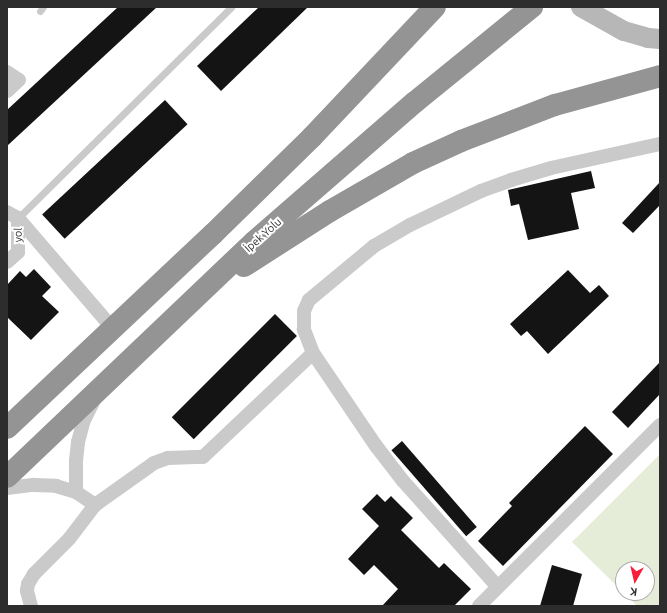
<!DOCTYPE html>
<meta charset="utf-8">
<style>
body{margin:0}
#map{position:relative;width:667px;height:613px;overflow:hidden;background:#fff;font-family:Ubuntu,sans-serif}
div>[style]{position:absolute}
.green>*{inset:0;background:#e5edd9}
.building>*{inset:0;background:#141414;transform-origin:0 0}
.lane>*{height:7px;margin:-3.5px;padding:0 3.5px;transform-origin:3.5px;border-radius:3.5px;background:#cacaca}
.street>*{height:14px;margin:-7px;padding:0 7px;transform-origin:7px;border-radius:7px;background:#cacaca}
.secondary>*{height:20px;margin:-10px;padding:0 10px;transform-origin:10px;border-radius:10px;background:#b7b7b7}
.highway>*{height:22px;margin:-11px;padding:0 11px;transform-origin:11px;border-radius:11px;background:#949494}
span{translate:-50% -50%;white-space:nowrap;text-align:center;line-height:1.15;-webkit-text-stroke:4px #fff;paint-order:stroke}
.street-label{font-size:11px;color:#2d2d2d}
.frame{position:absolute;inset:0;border:8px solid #2d2d2d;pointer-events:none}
.north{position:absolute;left:615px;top:561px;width:40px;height:40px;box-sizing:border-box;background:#fff;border:1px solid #ababab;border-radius:50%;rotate:188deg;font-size:11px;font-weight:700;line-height:16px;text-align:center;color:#2d2d2d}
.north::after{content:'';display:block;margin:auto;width:14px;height:18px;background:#f71d3b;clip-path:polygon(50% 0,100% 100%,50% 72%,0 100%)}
</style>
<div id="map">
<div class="green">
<i style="clip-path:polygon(660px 454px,660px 606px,637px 606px,624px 593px,647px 593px,647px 569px,623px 569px,623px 592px,572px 542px)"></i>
</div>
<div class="building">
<i style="clip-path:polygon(118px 7px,157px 7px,7px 146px,7px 110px)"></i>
<i style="clip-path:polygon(259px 7px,308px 7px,221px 91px,197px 66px)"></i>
<i style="left:165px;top:100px;width:33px;height:168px;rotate:47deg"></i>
<i style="clip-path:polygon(591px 171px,595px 188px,571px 193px,579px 229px,528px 240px,519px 204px,511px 206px,508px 190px)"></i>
<i style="clip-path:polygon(660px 182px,660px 205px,633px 233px,622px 223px)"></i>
<i style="clip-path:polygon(34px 269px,51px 287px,42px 296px,59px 312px,31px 340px,7px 317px,7px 285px,20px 271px,26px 277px)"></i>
<i style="clip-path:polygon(568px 270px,590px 293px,599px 285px,609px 296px,548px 354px,527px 331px,521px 336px,510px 324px)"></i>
<i style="left:275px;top:314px;width:31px;height:146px;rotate:45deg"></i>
<i style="clip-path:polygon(660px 362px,660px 394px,628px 428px,612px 412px)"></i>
<i style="clip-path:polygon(585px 426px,613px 454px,503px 566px,478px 541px,512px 506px,509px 503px)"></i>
<i style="left:402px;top:441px;width:114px;height:14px;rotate:49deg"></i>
<i style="clip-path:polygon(377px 494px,385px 502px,391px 496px,413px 518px,401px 530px,439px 568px,444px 563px,471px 589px,454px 606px,382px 606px,398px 589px,374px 565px,364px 575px,348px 559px,379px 526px,362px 509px)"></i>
<i style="clip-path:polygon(552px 565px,582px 574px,573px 606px,540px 606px)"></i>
</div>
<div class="lane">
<i style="left:40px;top:11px;width:5px;rotate:-53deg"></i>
<i style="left:18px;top:218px;width:300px;rotate:-44.7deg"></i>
</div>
<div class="street">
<i style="left:7px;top:72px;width:14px;rotate:34deg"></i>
<i style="left:19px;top:80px;width:16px;rotate:137deg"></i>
<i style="left:7px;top:212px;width:13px;rotate:29deg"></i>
<i style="left:18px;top:218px;width:146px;rotate:49.4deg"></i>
<i style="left:7px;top:262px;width:15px;rotate:-42deg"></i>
<i style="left:18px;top:252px;width:34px;rotate:-90deg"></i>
<i style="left:7px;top:488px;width:26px;rotate:-7deg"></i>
<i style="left:33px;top:485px;width:23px;rotate:2deg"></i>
<i style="left:56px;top:486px;width:21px;rotate:17deg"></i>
<i style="left:76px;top:492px;width:23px;rotate:34deg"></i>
<i style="left:95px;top:505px;width:72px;rotate:-35.4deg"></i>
<i style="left:154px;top:463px;width:15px;rotate:-20deg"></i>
<i style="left:168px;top:458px;width:35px;rotate:-2deg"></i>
<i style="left:203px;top:457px;width:151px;rotate:-43.4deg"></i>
<i style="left:76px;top:492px;width:31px;rotate:-90deg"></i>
<i style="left:76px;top:461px;width:19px;rotate:-84deg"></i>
<i style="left:78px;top:442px;width:23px;rotate:-75deg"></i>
<i style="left:84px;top:420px;width:20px;rotate:-63deg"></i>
<i style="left:497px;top:586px;width:141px;rotate:-131.8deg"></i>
<i style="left:403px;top:481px;width:44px;rotate:-127.6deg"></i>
<i style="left:376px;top:446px;width:112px;rotate:-124.1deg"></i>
<i style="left:313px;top:353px;width:26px;rotate:-111deg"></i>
<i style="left:304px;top:329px;width:18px;rotate:-90deg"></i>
<i style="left:304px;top:311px;width:12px;rotate:-66deg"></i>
<i style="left:309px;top:300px;width:85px;rotate:-39.7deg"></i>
<i style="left:374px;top:246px;width:42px;rotate:-30.3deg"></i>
<i style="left:410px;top:225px;width:79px;rotate:-25.6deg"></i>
<i style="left:481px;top:191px;width:32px;rotate:-20deg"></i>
<i style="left:511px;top:180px;width:42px;rotate:-16.7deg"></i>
<i style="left:551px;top:168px;width:112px;rotate:-12.4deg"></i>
<i style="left:31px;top:606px;width:16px;rotate:-105deg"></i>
<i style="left:27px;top:591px;width:7px;rotate:-82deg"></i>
<i style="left:28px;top:584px;width:12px;rotate:-59deg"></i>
<i style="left:34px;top:574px;width:49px;rotate:-45deg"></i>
<i style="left:69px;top:539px;width:43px;rotate:-52.6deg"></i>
<i style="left:479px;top:606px;width:256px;rotate:-45deg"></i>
</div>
<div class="secondary">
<i style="left:581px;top:7px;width:49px;rotate:29.2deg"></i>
<i style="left:624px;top:31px;width:25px;rotate:16deg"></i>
<i style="left:648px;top:38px;width:12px;rotate:5deg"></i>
</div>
<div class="highway">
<i style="left:244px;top:266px;width:102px;rotate:-32.6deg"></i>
<i style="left:330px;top:211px;width:96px;rotate:-30deg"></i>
<i style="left:413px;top:163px;width:53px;rotate:-24.6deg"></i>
<i style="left:461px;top:141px;width:101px;rotate:-21deg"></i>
<i style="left:555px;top:105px;width:109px;rotate:-15.4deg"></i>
<i style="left:7px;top:428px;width:283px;rotate:-43.3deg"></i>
<i style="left:213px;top:234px;width:139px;rotate:-44.4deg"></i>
<i style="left:312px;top:137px;width:179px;rotate:-46.6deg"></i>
<i style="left:7px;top:477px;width:342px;rotate:-43.6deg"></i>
<i style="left:255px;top:241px;width:212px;rotate:-41deg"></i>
<i style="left:415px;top:102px;width:151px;rotate:-39.1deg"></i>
</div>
<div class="street-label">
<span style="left:18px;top:235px;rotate:-88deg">yol</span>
<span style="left:263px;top:235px;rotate:-42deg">İpek Yolu</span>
</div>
<div class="frame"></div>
<div class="north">K</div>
</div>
